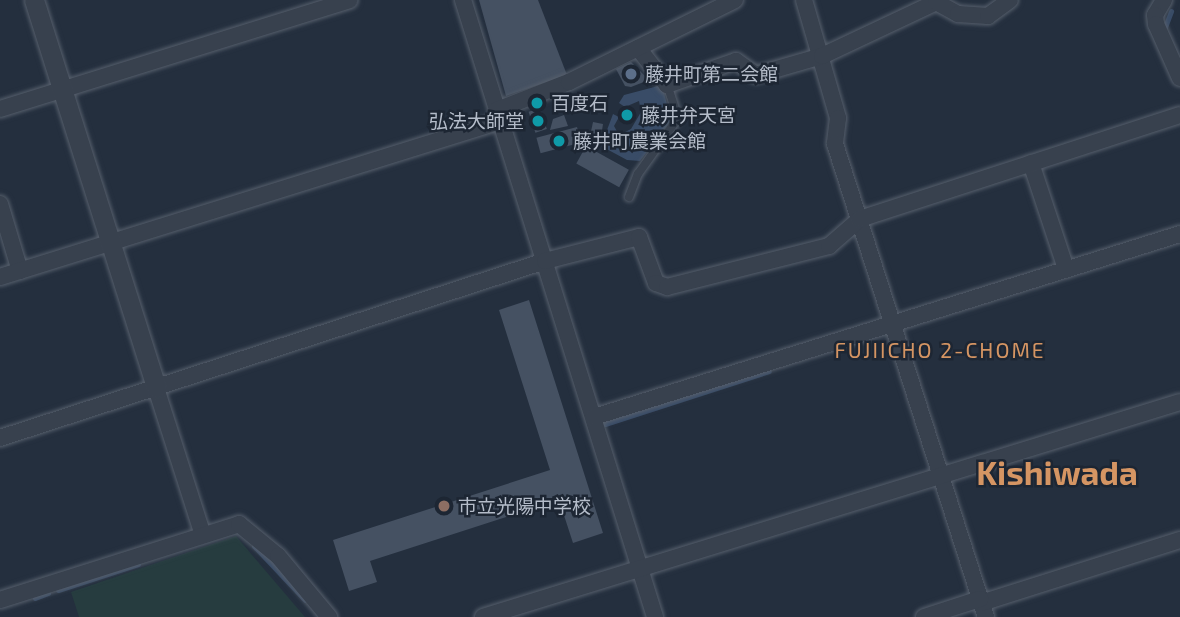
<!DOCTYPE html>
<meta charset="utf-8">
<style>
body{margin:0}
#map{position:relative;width:1180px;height:617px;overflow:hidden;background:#242f3e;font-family:"Exo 2","Noto Sans JP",sans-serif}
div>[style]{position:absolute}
.green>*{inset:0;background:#263c3f}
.water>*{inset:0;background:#394c67}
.stream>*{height:5px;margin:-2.5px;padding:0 2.5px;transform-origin:2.5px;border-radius:2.5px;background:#394c67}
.building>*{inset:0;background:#455162;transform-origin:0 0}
.roads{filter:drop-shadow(0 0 2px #565f6c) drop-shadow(0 0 2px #565f6c)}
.service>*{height:8px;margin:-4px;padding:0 4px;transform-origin:4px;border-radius:4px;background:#38414e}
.minor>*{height:16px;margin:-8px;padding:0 8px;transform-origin:8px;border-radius:8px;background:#38414e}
.tertiary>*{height:19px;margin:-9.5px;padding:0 9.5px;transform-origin:9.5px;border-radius:9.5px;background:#38414e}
.dots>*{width:19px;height:19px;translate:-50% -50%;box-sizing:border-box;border:4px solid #1d2633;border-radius:50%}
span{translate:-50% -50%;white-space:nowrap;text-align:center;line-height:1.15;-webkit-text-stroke:5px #1d2633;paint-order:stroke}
.poi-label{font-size:19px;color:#b4bcc9}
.left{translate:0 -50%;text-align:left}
.right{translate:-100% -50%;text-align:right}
.neighbourhood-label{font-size:21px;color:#d59563;letter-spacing:2px}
.town-label{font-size:33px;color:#d59563;font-weight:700}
</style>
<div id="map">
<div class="green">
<i style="clip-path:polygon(236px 536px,305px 617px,79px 617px,71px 592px)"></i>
</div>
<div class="water">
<i style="clip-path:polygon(662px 85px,671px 120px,640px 161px,627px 160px,601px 146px,613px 114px,619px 117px,614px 126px,619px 135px,631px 129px,641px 112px,639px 101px,625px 107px,619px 103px,624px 95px)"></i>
</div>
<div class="stream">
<i style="left:1165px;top:27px;width:17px;rotate:-69deg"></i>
<i style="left:605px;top:424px;width:172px;rotate:-17.9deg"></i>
<i style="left:254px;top:546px;width:74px;rotate:46.6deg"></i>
<i style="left:58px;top:590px;width:84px;rotate:-18deg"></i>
<i style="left:35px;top:598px;width:14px;rotate:-21deg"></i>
</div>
<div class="building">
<i style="clip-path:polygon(479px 0,538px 0,567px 75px,506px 96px)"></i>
<i style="clip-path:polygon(631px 62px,649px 80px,631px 87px,625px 86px,616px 69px)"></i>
<i style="left:628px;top:107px;width:9px;height:13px;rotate:32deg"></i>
<i style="left:540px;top:108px;width:22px;height:12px;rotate:72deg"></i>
<i style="clip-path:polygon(564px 115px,568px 126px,550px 130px,553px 119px)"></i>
<i style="clip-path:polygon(593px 122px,603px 124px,600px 144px,589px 141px)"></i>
<i style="left:577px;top:127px;width:16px;height:42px;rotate:75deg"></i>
<i style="left:586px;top:146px;width:49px;height:20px;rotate:29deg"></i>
<i style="clip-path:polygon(529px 300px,603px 533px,573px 543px,559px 500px,370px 561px,377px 582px,349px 591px,333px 540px,550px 470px,499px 310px)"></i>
</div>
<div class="roads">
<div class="service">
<i style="left:629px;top:197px;width:25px;rotate:-69deg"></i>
<i style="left:638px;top:174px;width:69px;rotate:-54.5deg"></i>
<i style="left:678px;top:118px;width:35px;rotate:-108deg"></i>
</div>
<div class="minor">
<i style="left:463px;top:0;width:646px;rotate:72.71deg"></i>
<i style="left:804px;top:0;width:123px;rotate:73.9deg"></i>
<i style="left:838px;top:118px;width:26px;rotate:97deg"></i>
<i style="left:835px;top:144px;width:497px;rotate:72.3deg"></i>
<i style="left:1164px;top:0;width:17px;rotate:121deg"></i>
<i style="left:1155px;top:15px;width:9px;rotate:84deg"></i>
<i style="left:1156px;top:24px;width:59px;rotate:66deg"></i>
<i style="left:638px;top:48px;width:47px;rotate:51.9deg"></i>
<i style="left:667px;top:85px;width:73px;rotate:-19.2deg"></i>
<i style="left:736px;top:61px;width:24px;rotate:35deg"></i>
<i style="left:756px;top:75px;width:69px;rotate:-16.1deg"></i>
<i style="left:822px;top:56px;width:126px;rotate:-25.3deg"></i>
<i style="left:936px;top:2px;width:25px;rotate:29deg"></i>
<i style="left:958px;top:14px;width:30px;rotate:4deg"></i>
<i style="left:988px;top:16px;width:27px;rotate:-36deg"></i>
<i style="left:0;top:109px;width:366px;rotate:-17.3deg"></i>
<i style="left:497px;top:110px;width:77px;rotate:-21.3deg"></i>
<i style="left:569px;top:82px;width:185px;rotate:-26.3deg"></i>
<i style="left:1031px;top:163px;width:112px;rotate:71.7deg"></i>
<i style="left:0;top:204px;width:70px;rotate:73.4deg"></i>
<i style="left:0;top:277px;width:525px;rotate:-17.3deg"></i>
<i style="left:156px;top:388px;width:154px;rotate:72.3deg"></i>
<i style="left:594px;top:417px;width:614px;rotate:-17.34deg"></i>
<i style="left:0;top:438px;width:573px;rotate:-17.99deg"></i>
<i style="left:545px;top:261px;width:97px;rotate:-14.3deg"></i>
<i style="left:639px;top:237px;width:49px;rotate:69.7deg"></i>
<i style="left:656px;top:283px;width:12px;rotate:20deg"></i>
<i style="left:667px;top:287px;width:167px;rotate:-14.2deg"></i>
<i style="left:829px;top:246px;width:41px;rotate:-41.1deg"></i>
<i style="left:860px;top:219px;width:336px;rotate:-18deg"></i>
<i style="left:0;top:600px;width:251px;rotate:-17.6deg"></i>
<i style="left:239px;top:524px;width:50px;rotate:39.4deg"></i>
<i style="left:278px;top:556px;width:80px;rotate:50.1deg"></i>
<i style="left:981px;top:603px;width:209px;rotate:-17.6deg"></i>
<i style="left:483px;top:617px;width:729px;rotate:-17.14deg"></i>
<i style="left:924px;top:617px;width:59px;rotate:-17.8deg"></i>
</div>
<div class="tertiary">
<i style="left:34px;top:0;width:407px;rotate:72.5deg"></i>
</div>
</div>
<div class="dots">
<i style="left:631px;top:74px;background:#5c6f8a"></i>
<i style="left:537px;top:103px;background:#0f9aa8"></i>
<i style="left:627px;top:115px;background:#0f9aa8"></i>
<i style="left:538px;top:121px;background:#0f9aa8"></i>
<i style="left:559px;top:141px;background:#0f9aa8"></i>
<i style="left:444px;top:506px;background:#8d6e63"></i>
</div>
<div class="poi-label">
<span class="left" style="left:645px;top:74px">藤井町第二会館</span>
<span class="left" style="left:551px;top:103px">百度石</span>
<span class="left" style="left:641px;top:115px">藤井弁天宮</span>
<span class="right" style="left:524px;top:121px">弘法大師堂</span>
<span class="left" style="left:573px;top:141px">藤井町農業会館</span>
<span class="left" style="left:458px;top:506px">市立光陽中学校</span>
</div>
<div class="neighbourhood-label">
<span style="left:940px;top:350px">FUJIICHO 2-CHOME</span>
</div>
<div class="town-label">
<span style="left:1057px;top:473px">Kishiwada</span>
</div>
</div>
